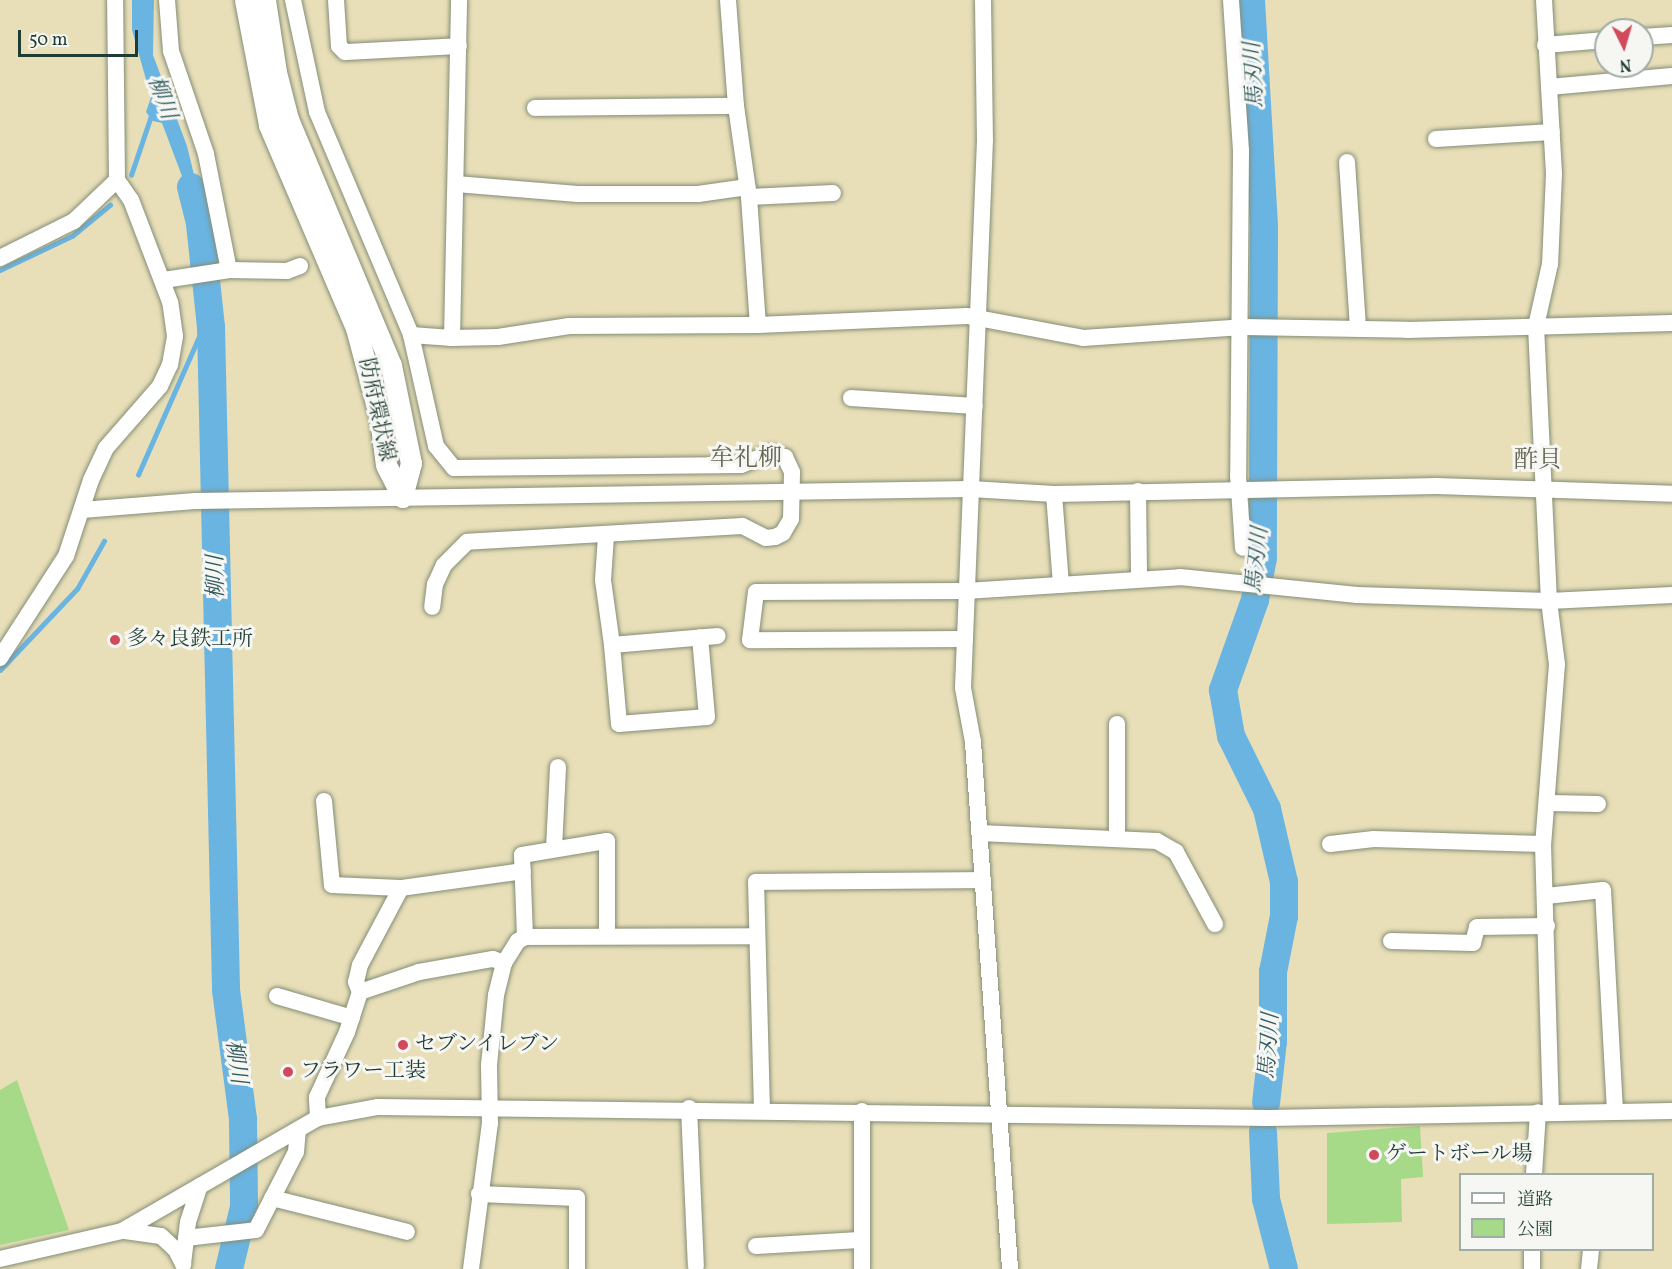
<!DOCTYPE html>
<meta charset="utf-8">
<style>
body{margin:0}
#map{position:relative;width:1672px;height:1269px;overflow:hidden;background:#e8dfb9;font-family:Vollkorn,"Noto Serif JP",serif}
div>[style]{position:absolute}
.green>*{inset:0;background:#a6da89}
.water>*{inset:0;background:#6ab4e2}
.stream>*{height:4.5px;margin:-2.25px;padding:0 2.25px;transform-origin:2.25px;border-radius:2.25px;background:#6ab4e2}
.river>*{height:28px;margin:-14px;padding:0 14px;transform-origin:14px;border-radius:14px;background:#6ab4e2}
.roads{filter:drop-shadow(0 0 2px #848e76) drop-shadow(0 0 2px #848e76)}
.minor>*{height:16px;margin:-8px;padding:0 8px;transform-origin:8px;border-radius:8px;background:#fff}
.major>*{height:21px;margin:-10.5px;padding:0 10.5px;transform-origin:10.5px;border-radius:10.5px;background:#fff}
.dots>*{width:16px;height:16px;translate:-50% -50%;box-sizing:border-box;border:3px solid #f6f6f2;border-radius:50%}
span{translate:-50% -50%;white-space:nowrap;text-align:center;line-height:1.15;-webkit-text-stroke:6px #f6f6f2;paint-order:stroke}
.street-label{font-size:21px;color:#1f3d34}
.poi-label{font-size:21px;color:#1f3d34}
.left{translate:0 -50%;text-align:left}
.water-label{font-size:22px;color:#325b60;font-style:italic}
.quarter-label{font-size:24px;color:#666653}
.legend{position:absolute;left:1459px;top:1173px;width:195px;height:78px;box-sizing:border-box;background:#f6f6f2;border:2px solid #a0aca6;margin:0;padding:8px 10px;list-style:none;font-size:18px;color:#1f3d34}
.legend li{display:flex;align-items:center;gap:12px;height:30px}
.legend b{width:30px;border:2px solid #a0aca6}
.north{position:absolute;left:1594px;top:18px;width:60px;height:60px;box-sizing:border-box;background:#f6f6f2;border:2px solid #a0aca6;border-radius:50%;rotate:175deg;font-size:16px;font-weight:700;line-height:24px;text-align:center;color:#1f3d34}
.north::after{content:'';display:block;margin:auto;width:21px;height:27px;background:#d1495b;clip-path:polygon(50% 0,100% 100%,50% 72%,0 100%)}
.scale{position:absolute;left:18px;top:30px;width:120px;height:27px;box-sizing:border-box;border:3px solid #1f3d34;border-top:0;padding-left:8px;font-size:18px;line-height:21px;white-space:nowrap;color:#1f3d34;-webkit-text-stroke:4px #f6f6f2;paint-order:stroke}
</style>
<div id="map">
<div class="green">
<i style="clip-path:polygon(17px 1080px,69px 1230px,0 1245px,0 1090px)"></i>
<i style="clip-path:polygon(1420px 1126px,1423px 1177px,1401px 1179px,1402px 1222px,1327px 1224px,1327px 1133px)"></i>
</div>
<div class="water">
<i style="clip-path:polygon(132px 0,154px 0,153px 55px,187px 146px,200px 199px,200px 224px,162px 123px,153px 121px,146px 112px,151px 97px,132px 30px)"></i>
</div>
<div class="stream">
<i style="left:131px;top:175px;width:65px;rotate:-71.3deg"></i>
<i style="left:0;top:270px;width:80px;rotate:-25.3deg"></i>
<i style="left:72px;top:236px;width:49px;rotate:-39.2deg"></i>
<i style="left:138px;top:475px;width:149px;rotate:-66.2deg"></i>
<i style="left:198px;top:339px;width:18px;rotate:-43deg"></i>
<i style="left:0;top:670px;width:112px;rotate:-46.5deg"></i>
<i style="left:77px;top:589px;width:55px;rotate:-60.6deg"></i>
</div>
<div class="river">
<i style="left:1251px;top:0;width:227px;rotate:86.7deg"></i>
<i style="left:1264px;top:227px;width:331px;rotate:90.2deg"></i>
<i style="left:1263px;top:558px;width:43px;rotate:100.8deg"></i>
<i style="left:1255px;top:600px;width:96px;rotate:109.6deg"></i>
<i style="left:1223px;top:690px;width:47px;rotate:80.1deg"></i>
<i style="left:1231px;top:736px;width:81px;rotate:63.7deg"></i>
<i style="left:1267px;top:809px;width:75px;rotate:76.9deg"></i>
<i style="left:1284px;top:882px;width:34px;rotate:90deg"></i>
<i style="left:1284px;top:916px;width:57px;rotate:101.1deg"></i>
<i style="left:1273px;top:972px;width:69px;rotate:90deg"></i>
<i style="left:1273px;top:1041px;width:62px;rotate:96.4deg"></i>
<i style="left:191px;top:187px;width:38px;rotate:76deg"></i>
<i style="left:200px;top:224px;width:104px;rotate:83.9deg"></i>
<i style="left:211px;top:327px;width:663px;rotate:88.7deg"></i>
<i style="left:226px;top:990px;width:131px;rotate:82.5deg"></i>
<i style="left:243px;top:1120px;width:87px;rotate:89.3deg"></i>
<i style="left:244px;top:1207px;width:64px;rotate:103.6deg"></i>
<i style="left:1263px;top:1132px;width:67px;rotate:87.4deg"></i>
<i style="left:1266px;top:1199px;width:72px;rotate:75.6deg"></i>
</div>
<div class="roads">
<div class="minor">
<i style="left:167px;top:0;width:51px;rotate:85.5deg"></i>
<i style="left:171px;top:51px;width:109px;rotate:71.2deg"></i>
<i style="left:206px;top:154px;width:118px;rotate:78.8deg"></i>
<i style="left:293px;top:0;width:115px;rotate:77.9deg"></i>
<i style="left:317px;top:112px;width:242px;rotate:67.1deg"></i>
<i style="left:411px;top:335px;width:114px;rotate:77.3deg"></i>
<i style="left:436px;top:446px;width:28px;rotate:51deg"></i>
<i style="left:454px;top:468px;width:287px;rotate:-0.6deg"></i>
<i style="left:741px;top:465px;width:32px;rotate:-22deg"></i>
<i style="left:771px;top:453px;width:15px;rotate:16deg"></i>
<i style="left:785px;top:457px;width:17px;rotate:65deg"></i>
<i style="left:792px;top:472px;width:47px;rotate:91.2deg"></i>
<i style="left:791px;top:519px;width:16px;rotate:120deg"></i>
<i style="left:783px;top:533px;width:9px;rotate:153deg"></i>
<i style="left:775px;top:537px;width:9px;rotate:174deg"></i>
<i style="left:766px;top:538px;width:27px;rotate:-153deg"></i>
<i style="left:742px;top:526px;width:275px;rotate:176.7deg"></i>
<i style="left:467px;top:542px;width:33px;rotate:135deg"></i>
<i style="left:444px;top:565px;width:21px;rotate:115deg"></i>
<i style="left:435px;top:584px;width:23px;rotate:97deg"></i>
<i style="left:336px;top:0;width:46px;rotate:86.3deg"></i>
<i style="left:339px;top:46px;width:8px;rotate:45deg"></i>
<i style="left:345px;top:52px;width:114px;rotate:-3deg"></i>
<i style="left:728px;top:0;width:106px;rotate:85.7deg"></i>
<i style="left:736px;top:106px;width:92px;rotate:81.9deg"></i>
<i style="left:749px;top:197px;width:128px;rotate:86deg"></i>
<i style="left:983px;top:0;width:140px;rotate:89.2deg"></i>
<i style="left:985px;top:140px;width:548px;rotate:92.3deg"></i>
<i style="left:963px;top:688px;width:55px;rotate:79.5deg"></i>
<i style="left:973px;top:742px;width:528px;rotate:85.98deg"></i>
<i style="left:1231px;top:0;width:151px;rotate:86.2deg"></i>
<i style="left:1241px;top:151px;width:324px;rotate:90.5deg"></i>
<i style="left:1238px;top:475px;width:73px;rotate:86.1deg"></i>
<i style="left:1544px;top:0;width:174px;rotate:86.7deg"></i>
<i style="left:1554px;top:174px;width:90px;rotate:92.5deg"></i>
<i style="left:1550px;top:264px;width:64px;rotate:102.7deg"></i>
<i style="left:1536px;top:326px;width:275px;rotate:87.3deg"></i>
<i style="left:1549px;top:601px;width:64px;rotate:82.8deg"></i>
<i style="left:1557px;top:664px;width:181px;rotate:94.4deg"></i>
<i style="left:1543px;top:844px;width:268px;rotate:88.3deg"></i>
<i style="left:1642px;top:37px;width:30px;rotate:-4deg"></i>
<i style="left:1545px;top:45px;width:61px;rotate:-4.7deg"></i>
<i style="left:1549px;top:87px;width:123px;rotate:-5.1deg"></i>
<i style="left:535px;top:108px;width:201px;rotate:-0.6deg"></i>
<i style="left:1436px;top:139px;width:116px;rotate:-3.5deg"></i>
<i style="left:1347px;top:162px;width:166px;rotate:86.2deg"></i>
<i style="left:456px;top:184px;width:122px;rotate:4.7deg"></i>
<i style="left:578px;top:194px;width:120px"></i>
<i style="left:698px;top:194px;width:50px;rotate:-8deg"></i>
<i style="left:749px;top:197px;width:84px;rotate:-2.7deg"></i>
<i style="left:0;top:258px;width:83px;rotate:-26.6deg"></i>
<i style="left:74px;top:221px;width:59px;rotate:-43.6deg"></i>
<i style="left:117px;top:180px;width:180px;rotate:-90.6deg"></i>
<i style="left:164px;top:280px;width:66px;rotate:-8.7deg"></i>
<i style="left:229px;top:270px;width:58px;rotate:1deg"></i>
<i style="left:287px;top:271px;width:14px;rotate:-21deg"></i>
<i style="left:411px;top:335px;width:41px;rotate:4.2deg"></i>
<i style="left:452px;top:338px;width:46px;rotate:-1.2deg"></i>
<i style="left:498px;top:337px;width:72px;rotate:-8.8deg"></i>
<i style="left:569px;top:326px;width:189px;rotate:-0.3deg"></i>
<i style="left:758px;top:325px;width:209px;rotate:-2.5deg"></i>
<i style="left:967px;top:316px;width:118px;rotate:10.7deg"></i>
<i style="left:1083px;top:338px;width:160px;rotate:-3.9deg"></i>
<i style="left:1243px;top:327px;width:164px;rotate:1deg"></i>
<i style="left:1407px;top:330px;width:265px;rotate:-1.5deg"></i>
<i style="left:452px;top:338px;width:338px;rotate:-88.8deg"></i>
<i style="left:851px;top:398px;width:124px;rotate:3.7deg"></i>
<i style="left:1138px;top:491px;width:86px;rotate:89.3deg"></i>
<i style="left:1054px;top:494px;width:91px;rotate:85.6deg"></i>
<i style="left:82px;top:510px;width:113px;rotate:-4.6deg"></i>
<i style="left:195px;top:501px;width:776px;rotate:-0.89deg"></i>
<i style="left:971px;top:489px;width:83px;rotate:3.4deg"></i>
<i style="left:1054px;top:494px;width:382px;rotate:-1.2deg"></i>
<i style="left:1436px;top:486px;width:236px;rotate:1.9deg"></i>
<i style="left:606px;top:536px;width:44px;rotate:93.9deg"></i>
<i style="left:603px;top:580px;width:66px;rotate:82.1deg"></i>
<i style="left:612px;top:645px;width:106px;rotate:-4.9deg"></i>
<i style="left:965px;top:639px;width:215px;rotate:179.7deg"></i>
<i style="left:750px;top:640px;width:48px;rotate:-82.9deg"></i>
<i style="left:756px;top:592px;width:210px;rotate:-0.3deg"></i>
<i style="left:966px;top:591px;width:214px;rotate:-3.7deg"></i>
<i style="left:1180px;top:577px;width:178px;rotate:5.8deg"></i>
<i style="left:1357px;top:595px;width:192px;rotate:1.8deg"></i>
<i style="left:1549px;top:601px;width:123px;rotate:-2.8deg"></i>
<i style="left:612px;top:645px;width:79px;rotate:84.9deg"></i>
<i style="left:619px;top:724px;width:88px;rotate:-4.5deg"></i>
<i style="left:707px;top:717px;width:80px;rotate:-95deg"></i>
<i style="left:0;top:658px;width:121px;rotate:-57.1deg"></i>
<i style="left:66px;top:556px;width:80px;rotate:-71.8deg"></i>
<i style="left:91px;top:480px;width:35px;rotate:-65deg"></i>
<i style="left:106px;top:448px;width:82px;rotate:-48.9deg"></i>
<i style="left:160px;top:386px;width:23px;rotate:-65deg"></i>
<i style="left:170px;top:365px;width:29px;rotate:-80deg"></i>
<i style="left:175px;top:336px;width:34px;rotate:-98deg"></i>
<i style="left:170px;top:302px;width:109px;rotate:-110.9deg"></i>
<i style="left:131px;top:200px;width:24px;rotate:-125deg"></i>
<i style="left:1117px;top:724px;width:115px;rotate:90deg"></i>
<i style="left:324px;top:801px;width:84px;rotate:84.6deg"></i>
<i style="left:332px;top:885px;width:69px;rotate:2.5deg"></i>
<i style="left:1549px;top:803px;width:49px;rotate:1.2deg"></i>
<i style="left:980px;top:833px;width:177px;rotate:2.6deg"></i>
<i style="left:1157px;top:841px;width:22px;rotate:30deg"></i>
<i style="left:1176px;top:852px;width:82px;rotate:61.6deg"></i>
<i style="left:1330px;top:844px;width:44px;rotate:-6.5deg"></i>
<i style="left:1374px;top:839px;width:169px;rotate:1.7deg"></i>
<i style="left:554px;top:849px;width:82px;rotate:-87.2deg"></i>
<i style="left:1546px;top:896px;width:57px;rotate:-6deg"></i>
<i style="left:1603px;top:890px;width:222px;rotate:86.9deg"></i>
<i style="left:525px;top:937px;width:232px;rotate:-0.2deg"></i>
<i style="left:1391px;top:941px;width:82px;rotate:1.4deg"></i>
<i style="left:1473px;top:943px;width:16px;rotate:-76deg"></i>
<i style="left:1477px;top:927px;width:70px;rotate:-0.8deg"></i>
<i style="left:360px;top:992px;width:11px;rotate:-112deg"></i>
<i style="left:356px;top:982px;width:17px;rotate:-77deg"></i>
<i style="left:360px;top:965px;width:87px;rotate:-62deg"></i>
<i style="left:401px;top:888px;width:123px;rotate:-7.9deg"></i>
<i style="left:277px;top:996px;width:78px;rotate:16.3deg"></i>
<i style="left:689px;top:1108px;width:158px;rotate:87.5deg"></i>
<i style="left:762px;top:1110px;width:228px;rotate:-91.5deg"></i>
<i style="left:756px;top:882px;width:227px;rotate:-0.5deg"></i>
<i style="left:318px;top:1118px;width:21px;rotate:-93deg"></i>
<i style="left:317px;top:1097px;width:72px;rotate:-65.2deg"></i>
<i style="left:347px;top:1032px;width:42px;rotate:-72deg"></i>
<i style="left:360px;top:992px;width:62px;rotate:-18.7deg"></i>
<i style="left:419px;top:972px;width:75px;rotate:-10deg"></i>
<i style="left:493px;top:959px;width:12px;rotate:20deg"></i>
<i style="left:1534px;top:1174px;width:62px;rotate:-86.3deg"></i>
<i style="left:479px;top:1194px;width:98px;rotate:2.3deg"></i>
<i style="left:577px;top:1198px;width:71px;rotate:90deg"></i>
<i style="left:272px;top:1198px;width:139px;rotate:14.1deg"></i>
<i style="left:125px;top:1231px;width:36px;rotate:8deg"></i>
<i style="left:161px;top:1236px;width:21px;rotate:43deg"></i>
<i style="left:176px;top:1250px;width:16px;rotate:63deg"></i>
<i style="left:183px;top:1264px;width:42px;rotate:-83.2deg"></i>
<i style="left:188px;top:1222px;width:38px;rotate:-72deg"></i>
<i style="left:186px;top:1238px;width:70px;rotate:-6.5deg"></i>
<i style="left:256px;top:1230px;width:88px;rotate:-62.9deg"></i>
<i style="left:296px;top:1152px;width:22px;rotate:-85deg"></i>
<i style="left:756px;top:1246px;width:104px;rotate:-3.3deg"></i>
<i style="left:1532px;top:1250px;width:19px;rotate:90deg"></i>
<i style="left:0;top:1259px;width:125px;rotate:-12.9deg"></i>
<i style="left:122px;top:1231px;width:226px;rotate:-30deg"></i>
<i style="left:318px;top:1118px;width:61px;rotate:-10.4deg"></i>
<i style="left:378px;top:1107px;width:891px;rotate:0.71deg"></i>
<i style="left:1269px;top:1118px;width:403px;rotate:-1deg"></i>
<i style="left:471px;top:1269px;width:147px;rotate:-82.6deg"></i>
<i style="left:490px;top:1123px;width:58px;rotate:-91deg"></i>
<i style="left:489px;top:1065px;width:70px;rotate:-84.3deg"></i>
<i style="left:496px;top:995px;width:33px;rotate:-76deg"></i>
<i style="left:504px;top:963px;width:26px;rotate:-58deg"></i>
<i style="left:518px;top:941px;width:8px;rotate:-30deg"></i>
<i style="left:525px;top:937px;width:82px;rotate:-92.1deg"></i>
<i style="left:522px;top:855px;width:86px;rotate:-9.4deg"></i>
<i style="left:607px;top:841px;width:93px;rotate:90deg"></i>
<i style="left:862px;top:1269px;width:158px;rotate:-90deg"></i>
<i style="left:1589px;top:1269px;width:19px;rotate:-84deg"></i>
</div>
<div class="major">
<i style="left:245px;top:0;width:127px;rotate:79.1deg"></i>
<i style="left:269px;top:125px;width:221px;rotate:66.8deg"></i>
<i style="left:356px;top:328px;width:93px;rotate:75.1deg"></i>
<i style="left:380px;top:418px;width:47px;rotate:82.7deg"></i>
<i style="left:386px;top:465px;width:36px;rotate:63deg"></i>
<i style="left:265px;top:0;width:73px;rotate:81.3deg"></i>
<i style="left:276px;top:72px;width:49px;rotate:75.7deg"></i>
<i style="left:288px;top:119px;width:267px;rotate:67.3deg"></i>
<i style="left:391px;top:365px;width:100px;rotate:78.5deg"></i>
<i style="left:411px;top:463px;width:35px;rotate:105deg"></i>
</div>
</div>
<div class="dots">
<i style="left:115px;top:640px;background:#d1495b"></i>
<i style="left:403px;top:1045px;background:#d1495b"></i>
<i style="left:288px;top:1072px;background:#d1495b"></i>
<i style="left:1374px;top:1155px;background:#d1495b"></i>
</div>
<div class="street-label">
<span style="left:376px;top:410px;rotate:78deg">防府環状線</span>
</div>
<div class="poi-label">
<span class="left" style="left:127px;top:640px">多々良鉄工所</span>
<span class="left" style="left:415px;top:1045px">セブンイレブン</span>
<span class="left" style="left:300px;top:1072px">フラワー工装</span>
<span class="left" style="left:1386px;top:1155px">ゲートボール場</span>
</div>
<div class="water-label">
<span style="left:1255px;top:75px;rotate:-93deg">馬刃川</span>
<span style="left:161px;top:98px;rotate:70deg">柳川</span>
<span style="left:1258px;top:560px;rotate:-84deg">馬刃川</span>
<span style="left:217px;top:577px;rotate:-91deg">柳川</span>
<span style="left:1270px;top:1046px;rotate:-86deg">馬刃川</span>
<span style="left:235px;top:1062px;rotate:82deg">柳川</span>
</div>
<div class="quarter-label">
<span style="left:746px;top:460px">牟礼柳</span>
<span style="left:1538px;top:462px">酢貝</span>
</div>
<ul class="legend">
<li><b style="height:8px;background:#fff"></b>道路</li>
<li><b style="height:16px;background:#a6da89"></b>公園</li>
</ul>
<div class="north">N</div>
<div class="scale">50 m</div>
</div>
